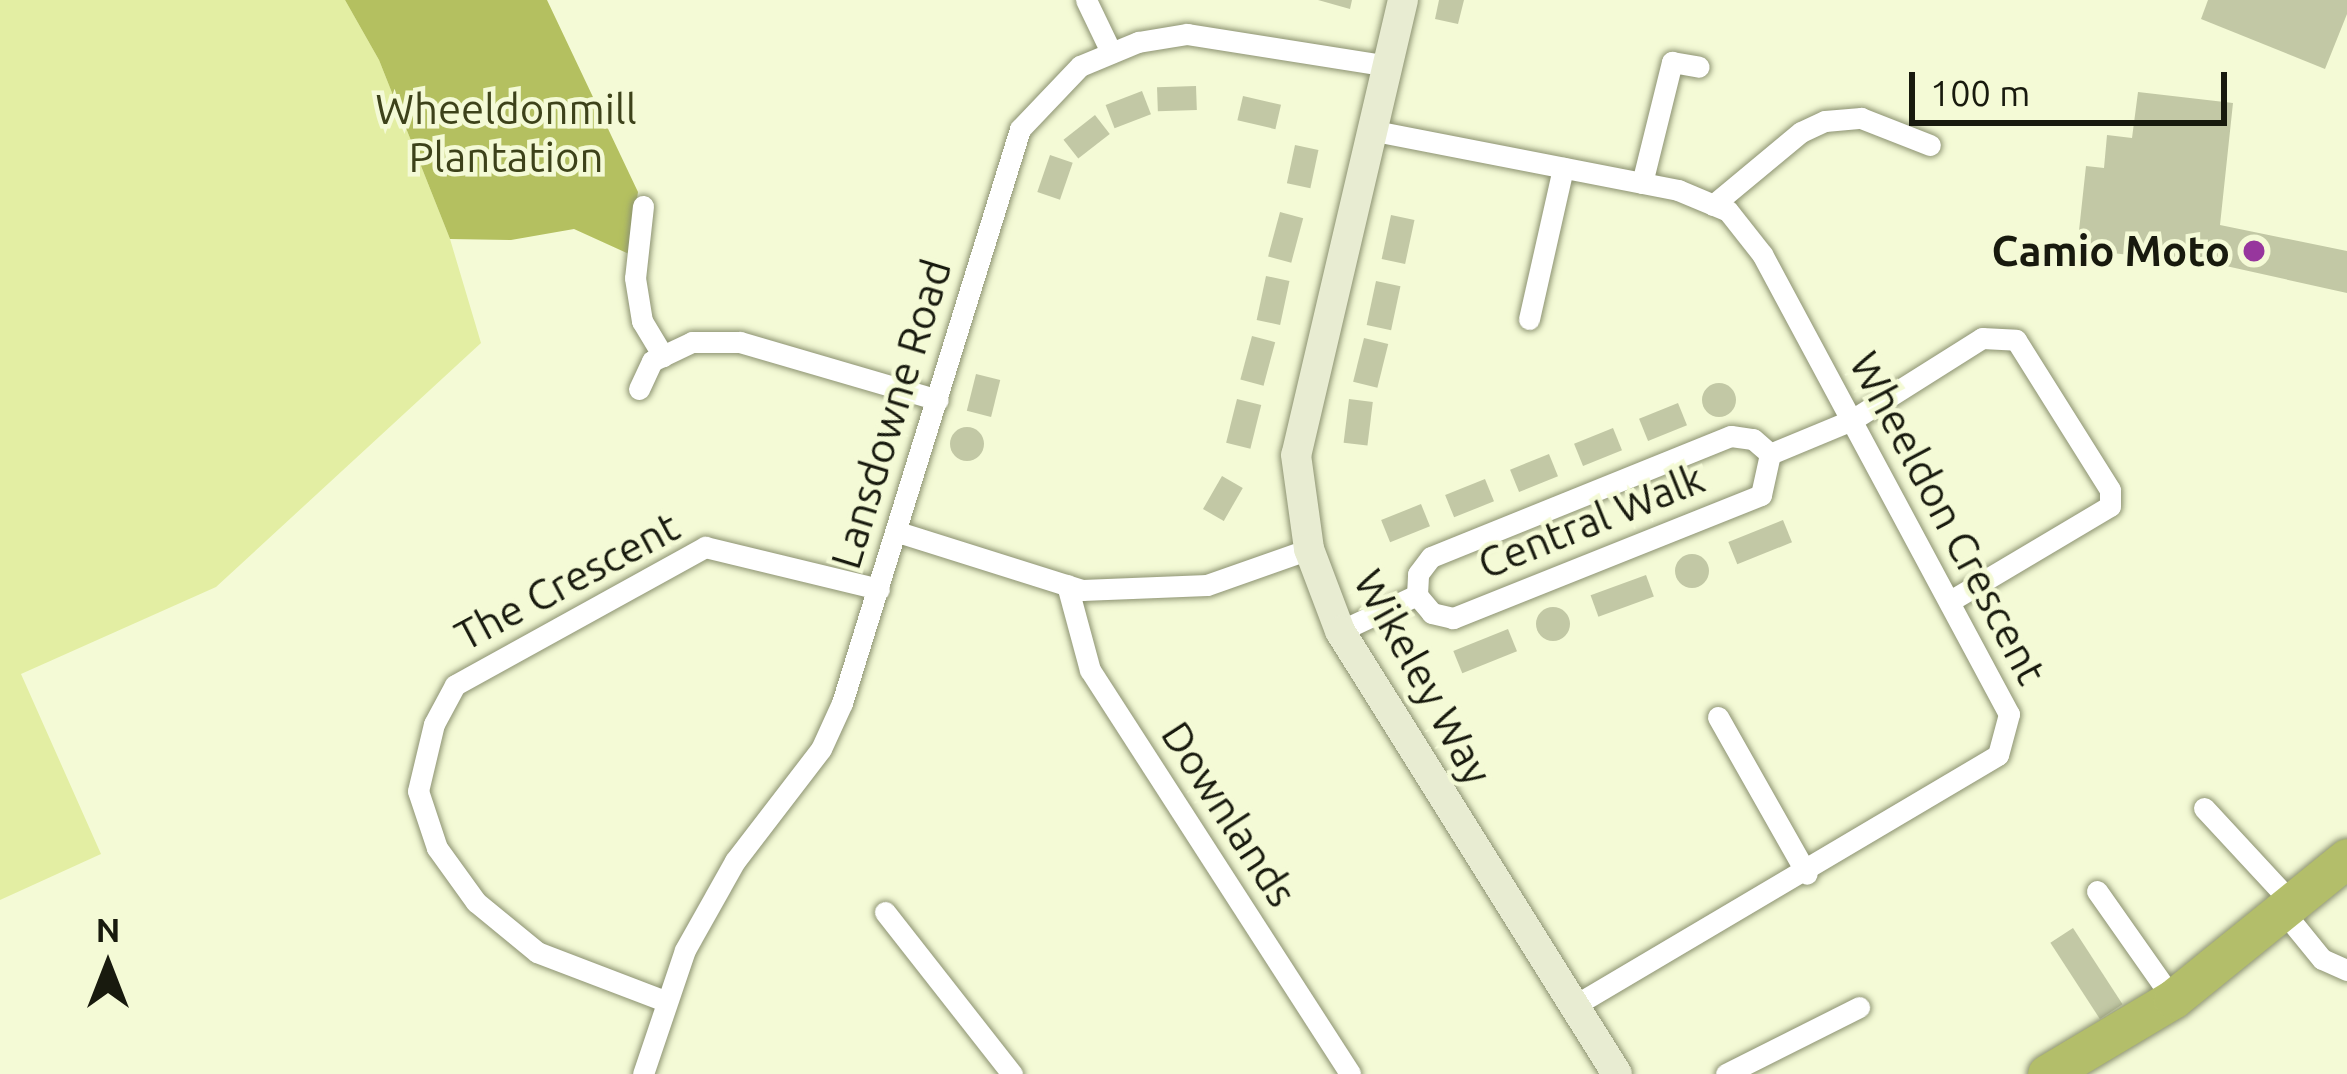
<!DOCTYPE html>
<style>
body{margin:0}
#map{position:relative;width:2347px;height:1074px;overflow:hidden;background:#f4fad6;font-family:Ubuntu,sans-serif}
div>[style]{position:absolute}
.green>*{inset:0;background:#e3eea3}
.forest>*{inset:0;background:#b4c060}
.building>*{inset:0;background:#c2c8a5;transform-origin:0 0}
.round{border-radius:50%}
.roads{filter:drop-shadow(0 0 3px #8c9271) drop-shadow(0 0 3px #8c9271)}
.street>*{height:21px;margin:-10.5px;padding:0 10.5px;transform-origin:10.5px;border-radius:10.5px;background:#fff}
.secondary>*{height:30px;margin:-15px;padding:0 15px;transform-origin:15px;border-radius:15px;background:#e8ecd2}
.highway>*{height:39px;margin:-19.5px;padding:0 19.5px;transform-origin:19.5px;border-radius:19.5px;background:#b3be6a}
.dots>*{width:33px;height:33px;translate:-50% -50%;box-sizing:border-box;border:6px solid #f4fad6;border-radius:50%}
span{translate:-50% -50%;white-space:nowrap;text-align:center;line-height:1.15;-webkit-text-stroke:9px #f4fad6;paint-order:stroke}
.park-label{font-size:42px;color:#3d421a}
.poi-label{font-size:42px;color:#181a0e;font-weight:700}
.right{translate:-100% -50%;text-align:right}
.street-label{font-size:42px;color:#181a0e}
.north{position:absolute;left:48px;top:906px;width:120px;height:120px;-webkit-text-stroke:9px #f4fad6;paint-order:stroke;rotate:0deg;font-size:33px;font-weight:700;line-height:48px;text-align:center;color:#181a0e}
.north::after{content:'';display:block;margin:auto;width:42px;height:54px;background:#181a0e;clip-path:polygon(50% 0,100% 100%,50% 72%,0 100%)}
.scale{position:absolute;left:1909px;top:72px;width:318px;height:54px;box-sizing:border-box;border:6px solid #181a0e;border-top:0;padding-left:15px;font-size:36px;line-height:42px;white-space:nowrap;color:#181a0e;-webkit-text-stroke:9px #f4fad6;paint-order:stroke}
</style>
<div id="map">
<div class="green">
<i style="clip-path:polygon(0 0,345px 0,379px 60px,450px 239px,481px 343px,216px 587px,21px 674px,101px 854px,0 900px)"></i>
</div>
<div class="forest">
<i style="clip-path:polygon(345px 0,547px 0,638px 192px,629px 254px,574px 229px,511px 240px,450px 239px,379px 60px)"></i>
</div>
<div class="building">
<i style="clip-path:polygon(1318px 0,1352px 0,1350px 9px)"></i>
<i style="clip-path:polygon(1439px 0,1464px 0,1458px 24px,1435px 19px)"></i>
<i style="clip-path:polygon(2208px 0,2347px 0,2347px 14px,2325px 69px,2201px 19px)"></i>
<i style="left:1196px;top:86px;width:24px;height:39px;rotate:88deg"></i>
<i style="left:1142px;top:91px;width:25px;height:39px;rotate:69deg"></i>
<i style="clip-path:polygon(2138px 92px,2233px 103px,2220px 225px,2347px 251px,2347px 293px,2226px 266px,2077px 249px,2086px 166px,2104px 168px,2107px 135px,2132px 138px)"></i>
<i style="left:1243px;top:96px;width:39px;height:25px;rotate:13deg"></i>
<i style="left:1095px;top:115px;width:24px;height:40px;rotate:52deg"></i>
<i style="left:1295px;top:145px;width:24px;height:39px;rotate:12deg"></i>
<i style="left:1050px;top:155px;width:24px;height:39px;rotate:19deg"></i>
<i style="left:1280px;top:212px;width:24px;height:46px;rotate:15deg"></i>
<i style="left:1391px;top:215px;width:24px;height:45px;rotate:12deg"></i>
<i style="left:1266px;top:276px;width:24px;height:45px;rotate:12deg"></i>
<i style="left:1376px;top:281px;width:25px;height:45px;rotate:12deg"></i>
<i style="left:1252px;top:336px;width:24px;height:45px;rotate:15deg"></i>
<i style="left:1364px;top:338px;width:25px;height:45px;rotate:14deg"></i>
<i style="left:976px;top:374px;width:25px;height:38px;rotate:14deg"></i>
<i class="round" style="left:1702px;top:383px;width:34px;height:34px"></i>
<i style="left:1237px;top:399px;width:25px;height:45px;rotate:14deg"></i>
<i style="left:1349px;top:399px;width:24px;height:44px;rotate:7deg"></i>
<i style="left:1678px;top:403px;width:24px;height:42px;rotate:68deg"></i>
<i class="round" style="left:950px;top:427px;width:34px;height:34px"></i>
<i style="left:1613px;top:428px;width:24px;height:42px;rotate:68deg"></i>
<i style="left:1549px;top:454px;width:24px;height:42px;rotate:68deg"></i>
<i style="left:1222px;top:476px;width:24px;height:38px;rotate:30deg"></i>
<i style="left:1485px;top:479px;width:24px;height:43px;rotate:68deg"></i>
<i style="left:1421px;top:504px;width:24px;height:43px;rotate:68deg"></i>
<i style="left:1783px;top:520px;width:24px;height:59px;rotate:68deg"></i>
<i class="round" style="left:1675px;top:554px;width:34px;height:34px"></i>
<i style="left:1646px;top:575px;width:23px;height:59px;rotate:70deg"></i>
<i class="round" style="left:1536px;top:607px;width:34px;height:34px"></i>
<i style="left:1508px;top:629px;width:24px;height:59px;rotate:68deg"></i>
<i style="left:2073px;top:928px;width:91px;height:27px;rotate:57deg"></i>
</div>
<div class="roads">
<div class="street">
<i style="left:1086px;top:0;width:58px;rotate:64.3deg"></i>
<i style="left:1375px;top:131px;width:309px;rotate:11deg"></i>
<i style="left:1678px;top:190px;width:54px;rotate:22.8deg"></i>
<i style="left:1728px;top:211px;width:55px;rotate:51.7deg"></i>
<i style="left:1762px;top:254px;width:522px;rotate:61.77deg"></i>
<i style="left:2009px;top:714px;width:42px;rotate:105deg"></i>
<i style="left:1998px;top:755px;width:494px;rotate:149.4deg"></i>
<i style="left:1642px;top:183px;width:125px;rotate:-76.1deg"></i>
<i style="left:1672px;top:62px;width:27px;rotate:10deg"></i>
<i style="left:1713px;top:205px;width:114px;rotate:-39.7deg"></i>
<i style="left:1801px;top:132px;width:26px;rotate:-25deg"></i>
<i style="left:1825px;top:121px;width:36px;rotate:-5deg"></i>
<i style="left:1861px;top:118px;width:74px;rotate:21.4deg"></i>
<i style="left:643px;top:206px;width:72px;rotate:96.3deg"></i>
<i style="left:635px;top:278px;width:44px;rotate:80.8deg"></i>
<i style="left:642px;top:321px;width:41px;rotate:59deg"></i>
<i style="left:1529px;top:319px;width:155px;rotate:-77.3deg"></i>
<i style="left:639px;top:389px;width:31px;rotate:-65deg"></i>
<i style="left:652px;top:361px;width:44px;rotate:-25.4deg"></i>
<i style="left:692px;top:342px;width:48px"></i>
<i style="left:740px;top:342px;width:206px;rotate:16.3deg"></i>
<i style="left:1731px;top:436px;width:22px;rotate:8deg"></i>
<i style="left:1753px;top:439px;width:23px;rotate:41deg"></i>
<i style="left:1770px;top:454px;width:42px;rotate:102.4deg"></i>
<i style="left:1761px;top:495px;width:332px;rotate:158.2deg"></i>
<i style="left:1453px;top:618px;width:22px;rotate:-167deg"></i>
<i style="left:1432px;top:613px;width:23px;rotate:-130deg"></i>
<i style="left:1417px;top:595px;width:21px;rotate:-87deg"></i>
<i style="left:1418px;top:574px;width:21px;rotate:-53deg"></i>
<i style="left:1431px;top:557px;width:323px;rotate:-22deg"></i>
<i style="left:1770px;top:454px;width:89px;rotate:-22.5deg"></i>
<i style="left:1852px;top:420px;width:154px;rotate:-32.2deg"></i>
<i style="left:1982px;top:338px;width:34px;rotate:3deg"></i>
<i style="left:2016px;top:340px;width:177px;rotate:57.9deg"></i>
<i style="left:2110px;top:490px;width:16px;rotate:90deg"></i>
<i style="left:2110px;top:506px;width:184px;rotate:149.3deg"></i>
<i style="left:898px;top:532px;width:193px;rotate:17.5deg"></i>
<i style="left:1082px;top:590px;width:125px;rotate:-2.3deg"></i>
<i style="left:1207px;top:585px;width:108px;rotate:-19.4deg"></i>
<i style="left:1067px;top:585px;width:88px;rotate:74.9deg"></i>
<i style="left:1090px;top:670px;width:480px;rotate:57.2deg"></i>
<i style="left:1340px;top:631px;width:85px;rotate:-25.1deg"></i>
<i style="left:1718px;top:717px;width:180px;rotate:60.5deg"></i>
<i style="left:2204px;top:808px;width:128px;rotate:47.2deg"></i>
<i style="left:2097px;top:891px;width:132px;rotate:54.9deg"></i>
<i style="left:2282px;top:910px;width:63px;rotate:50.8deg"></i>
<i style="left:2322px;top:959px;width:27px;rotate:24deg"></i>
<i style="left:885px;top:912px;width:206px;rotate:51.9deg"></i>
<i style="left:665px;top:1001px;width:137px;rotate:-159.1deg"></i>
<i style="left:537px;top:952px;width:79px;rotate:-140.7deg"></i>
<i style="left:476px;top:902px;width:67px;rotate:-125.8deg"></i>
<i style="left:437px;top:848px;width:60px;rotate:-108.4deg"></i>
<i style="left:418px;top:791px;width:69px;rotate:-76.6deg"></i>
<i style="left:434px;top:724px;width:44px;rotate:-61.7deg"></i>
<i style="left:455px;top:685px;width:286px;rotate:-28.9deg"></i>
<i style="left:705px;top:547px;width:179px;rotate:13.6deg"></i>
<i style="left:643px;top:1074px;width:131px;rotate:-71.3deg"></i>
<i style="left:685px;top:950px;width:102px;rotate:-60.7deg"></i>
<i style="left:735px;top:861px;width:141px;rotate:-52.5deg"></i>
<i style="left:821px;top:749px;width:51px;rotate:-65.5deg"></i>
<i style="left:842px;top:703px;width:601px;rotate:-72.77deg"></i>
<i style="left:1020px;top:129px;width:87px;rotate:-46.4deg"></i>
<i style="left:1080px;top:66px;width:63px;rotate:-22.5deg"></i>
<i style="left:1138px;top:42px;width:50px;rotate:-9.3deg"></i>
<i style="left:1187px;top:34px;width:206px;rotate:9deg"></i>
<i style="left:1726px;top:1074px;width:149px;rotate:-26.7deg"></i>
</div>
<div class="secondary">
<i style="left:1403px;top:0;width:467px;rotate:103.2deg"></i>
<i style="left:1296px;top:455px;width:95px;rotate:82.1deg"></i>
<i style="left:1309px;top:549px;width:88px;rotate:69.3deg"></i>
<i style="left:1340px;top:631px;width:522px;rotate:57.98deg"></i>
</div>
<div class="highway">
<i style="left:2047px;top:1074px;width:147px;rotate:-30.8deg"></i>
<i style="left:2173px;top:999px;width:224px;rotate:-39deg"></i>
</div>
</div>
<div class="dots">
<i style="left:2254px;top:251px;background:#97369d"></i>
</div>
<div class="park-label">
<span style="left:506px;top:133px">Wheeldonmill<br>Plantation</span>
</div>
<div class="poi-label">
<span class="right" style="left:2230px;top:251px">Camio Moto</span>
</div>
<div class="street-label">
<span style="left:891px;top:414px;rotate:-73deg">Lansdowne Road</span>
<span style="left:1948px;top:518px;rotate:62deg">Wheeldon Crescent</span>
<span style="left:1591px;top:521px;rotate:-22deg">Central Walk</span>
<span style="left:567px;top:581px;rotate:-28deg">The Crescent</span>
<span style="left:1423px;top:677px;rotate:61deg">Wikeley Way</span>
<span style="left:1229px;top:814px;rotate:57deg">Downlands</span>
</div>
<div class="north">N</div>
<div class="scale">100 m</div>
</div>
